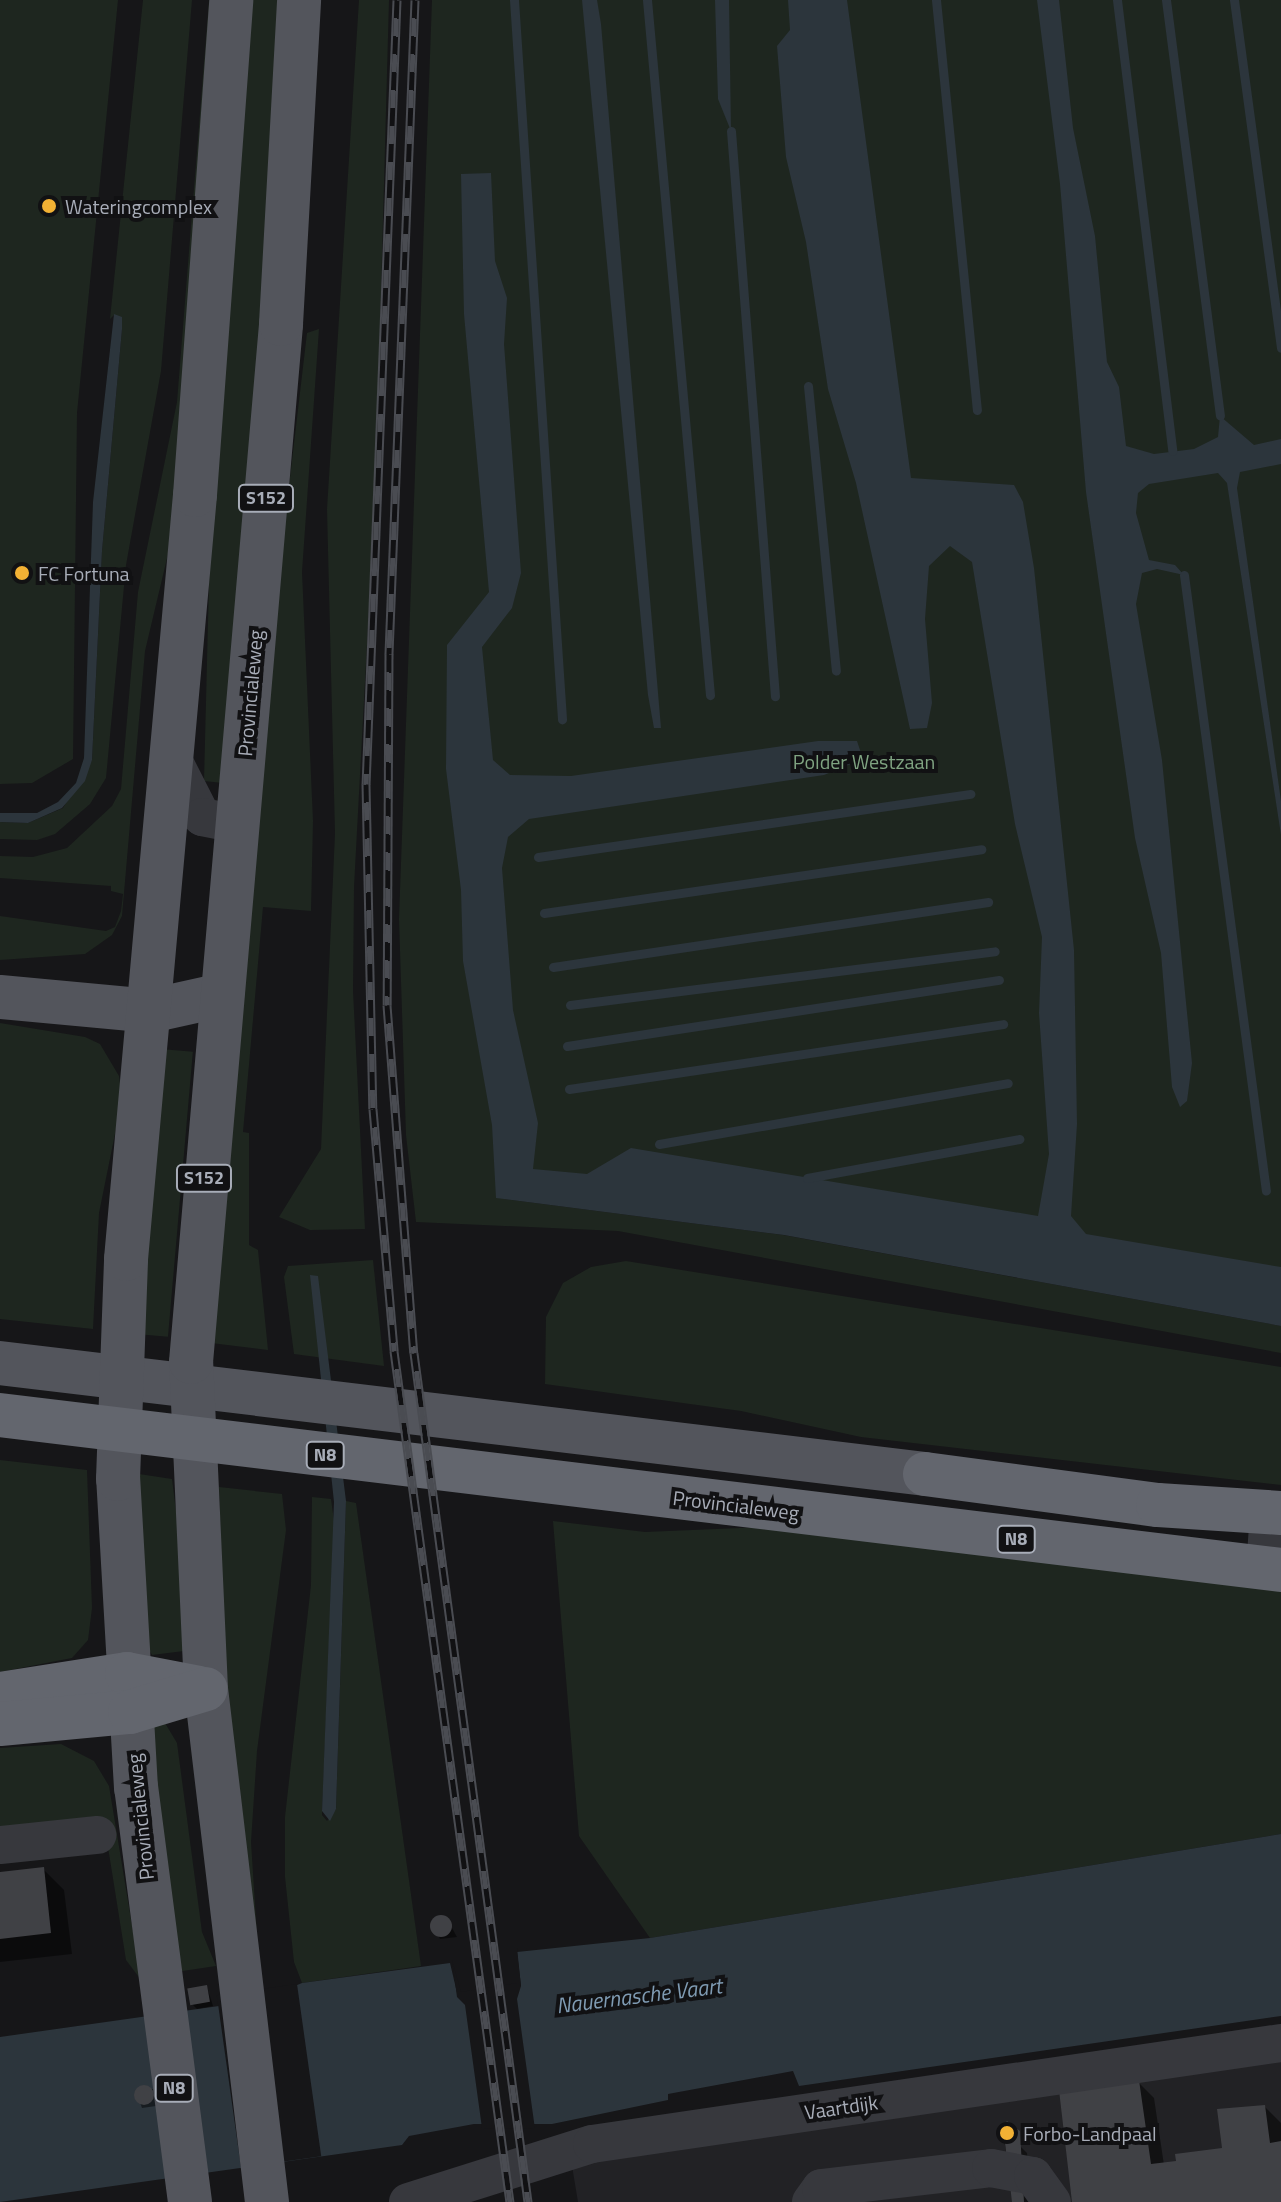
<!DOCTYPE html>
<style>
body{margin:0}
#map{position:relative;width:1281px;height:2202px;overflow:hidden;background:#161618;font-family:"Titillium Web",sans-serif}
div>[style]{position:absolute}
.built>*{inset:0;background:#222225}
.green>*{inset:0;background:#1e261f;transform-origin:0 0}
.water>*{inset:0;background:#2c353c}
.pier>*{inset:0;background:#161618;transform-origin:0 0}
.shadow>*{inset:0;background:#0007}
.stream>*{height:9px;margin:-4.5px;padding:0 4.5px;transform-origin:4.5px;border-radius:4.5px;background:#2c353c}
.building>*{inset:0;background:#404145;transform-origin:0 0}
.round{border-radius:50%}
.minor>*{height:38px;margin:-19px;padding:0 19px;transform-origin:19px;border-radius:19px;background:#37383d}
.major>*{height:44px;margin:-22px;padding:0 22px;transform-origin:22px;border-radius:22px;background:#53555c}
.highway>*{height:44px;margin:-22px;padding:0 22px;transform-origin:22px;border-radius:22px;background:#63666e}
.rail>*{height:9px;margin-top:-4.5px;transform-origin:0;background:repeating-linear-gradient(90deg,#111113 0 18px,#4a4c52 0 36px);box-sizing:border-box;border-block:2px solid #4a4c52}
.dots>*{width:22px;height:22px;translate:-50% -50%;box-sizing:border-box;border:4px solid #111113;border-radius:50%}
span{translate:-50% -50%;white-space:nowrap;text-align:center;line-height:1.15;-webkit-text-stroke:8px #111113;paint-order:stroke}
.shield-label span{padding:2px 6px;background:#111113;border:2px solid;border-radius:6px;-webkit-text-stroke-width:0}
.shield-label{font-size:18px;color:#a8adb8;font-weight:700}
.poi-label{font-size:20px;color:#a8adb8}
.left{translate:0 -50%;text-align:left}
.street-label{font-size:20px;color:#a8adb8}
.park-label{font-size:20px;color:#7fa381}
.water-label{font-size:22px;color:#7f9bb3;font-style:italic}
</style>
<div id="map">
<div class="built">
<i style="clip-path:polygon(1281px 2055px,1281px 2202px,578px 2202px,571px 2160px)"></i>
</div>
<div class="green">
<i style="clip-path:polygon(0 0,118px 0,77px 413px,73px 759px,32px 783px,0 784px)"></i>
<i style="clip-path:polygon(143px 0,192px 0,161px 371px,126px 565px,106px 778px,90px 804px,55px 834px,37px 840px,0 839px,0 822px,28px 823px,63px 808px,92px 760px,102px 551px,122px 329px,114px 315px,110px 319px)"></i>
<i style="clip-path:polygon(209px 0,223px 0,168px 554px,145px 651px,122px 916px,112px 935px,85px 954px,0 960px,0 916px,106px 931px,115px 927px,121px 911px,123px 894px,111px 891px,111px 886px,0 878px,0 856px,33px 857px,67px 848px,112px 806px,121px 789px,138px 592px,177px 402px)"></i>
<i style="clip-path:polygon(241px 0,290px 0,232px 784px,204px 781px,209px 582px)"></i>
<i style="clip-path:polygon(359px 0,389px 0,376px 476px,354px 887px,353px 991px,365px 1229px,310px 1230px,279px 1217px,321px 1149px,335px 833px,327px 509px)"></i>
<i style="clip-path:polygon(432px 0,1281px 0,1281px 1312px,870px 1240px,497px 1198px,783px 1235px,1281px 1326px,1281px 1353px,618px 1231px,416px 1222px,406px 1135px,399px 919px)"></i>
<i style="clip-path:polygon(319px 329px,302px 572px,313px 821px,311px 911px,263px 907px,243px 1132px,249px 1133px,249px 1245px,258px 1250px,268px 1350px,211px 1343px,281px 554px,307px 333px)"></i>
<i style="clip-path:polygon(0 1023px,85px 1037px,100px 1044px,119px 1076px,122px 1099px,99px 1213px,93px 1329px,0 1319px)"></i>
<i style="left:161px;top:1049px;width:32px;height:286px;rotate:5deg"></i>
<i style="clip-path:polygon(373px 1260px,384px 1366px,294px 1354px,284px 1277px,288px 1266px)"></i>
<i style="clip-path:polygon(626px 1261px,1281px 1367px,1281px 1485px,861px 1437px,741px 1411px,545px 1384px,546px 1317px,563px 1283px,591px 1267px)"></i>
<i style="clip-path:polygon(0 1460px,87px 1470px,92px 1608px,88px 1640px,72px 1658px,0 1672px)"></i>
<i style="clip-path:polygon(139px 1474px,172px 1479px,191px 1633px,184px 1651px,152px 1655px,145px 1643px)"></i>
<i style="clip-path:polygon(219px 1487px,282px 1494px,286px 1530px,257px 1751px,251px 1842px,259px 1966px,228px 1755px)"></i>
<i style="clip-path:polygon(312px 1497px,331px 1499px,334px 1521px,322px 1815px,327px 1821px,336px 1809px,346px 1501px,356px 1503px,421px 1966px,302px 1983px,294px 1962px,285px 1877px,285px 1817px,311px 1585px)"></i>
<i style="clip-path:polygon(553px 1521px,645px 1532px,766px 1527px,1281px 1587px,1281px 1834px,650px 1938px,579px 1836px)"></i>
<i style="clip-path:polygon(162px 1718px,177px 1743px,202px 1932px,216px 1966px,176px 1972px,147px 1726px)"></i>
<i style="clip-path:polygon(61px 1744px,94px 1761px,109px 1786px,141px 1980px,126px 1960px,104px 1822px,0 1833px,0 1748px)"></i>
</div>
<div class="water">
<i style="clip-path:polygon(582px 0,597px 0,601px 24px,661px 728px,654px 728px,648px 695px)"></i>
<i style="clip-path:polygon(715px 0,729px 0,731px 131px,718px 99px)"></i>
<i style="clip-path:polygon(788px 0,847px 0,911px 478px,1014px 485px,1023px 502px,1034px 568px,1074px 950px,1077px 1124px,1071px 1216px,1086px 1234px,1281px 1267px,1281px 1326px,784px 1235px,496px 1198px,492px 1125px,463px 961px,461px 890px,446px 769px,447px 645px,489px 592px,464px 314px,461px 174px,491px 173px,495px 261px,507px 298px,504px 344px,521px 573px,512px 608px,482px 647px,493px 760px,510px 775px,571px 776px,818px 741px,857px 741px,863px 759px,824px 775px,529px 819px,508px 837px,502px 868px,513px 1010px,538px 1123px,533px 1169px,587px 1174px,631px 1148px,1038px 1216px,1049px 1154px,1039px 1013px,1042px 937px,1015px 824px,972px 562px,950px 546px,929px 566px,925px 619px,932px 703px,927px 728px,910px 729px,856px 483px,828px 389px,806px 242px,786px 157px,777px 46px,790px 30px)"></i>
<i style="clip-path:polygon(1037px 0,1059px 0,1073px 128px,1095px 236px,1107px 362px,1119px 387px,1126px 446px,1154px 454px,1194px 449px,1218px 437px,1220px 416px,1254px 445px,1281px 439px,1281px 464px,1240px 472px,1237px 488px,1281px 801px,1281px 835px,1227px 483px,1218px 473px,1149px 484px,1138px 493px,1136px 513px,1149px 560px,1175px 565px,1184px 575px,1157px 569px,1142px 573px,1136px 604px,1162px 760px,1192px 1063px,1187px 1101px,1180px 1107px,1172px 1087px,1161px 953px,1135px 838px,1086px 492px,1060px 184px)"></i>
<i style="clip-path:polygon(114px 314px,122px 317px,122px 329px,102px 551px,92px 760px,85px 781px,62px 808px,28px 823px,0 822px,0 813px,37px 813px,58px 802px,76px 783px,84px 758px,93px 502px)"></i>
<i style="clip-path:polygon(310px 1275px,318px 1276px,346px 1501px,336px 1809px,330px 1821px,322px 1811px,334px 1502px)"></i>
<i style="clip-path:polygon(1281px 1834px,1281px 2016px,799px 2086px,793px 2071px,668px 2094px,668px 2100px,552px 2124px,474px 2124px,409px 2136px,402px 2145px,0 2202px,0 2037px,261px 2000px,302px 1983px,450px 1963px,458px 1997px,521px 1986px,517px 1952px,650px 1938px)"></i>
</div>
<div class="pier">
<i style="clip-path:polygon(517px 1948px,521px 1986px,517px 1999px,535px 2129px,482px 2128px,465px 2005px,457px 1997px,452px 1960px,461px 1992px,517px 1983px)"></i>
<i style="left:297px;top:1984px;width:174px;height:81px;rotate:82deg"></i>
</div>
<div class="shadow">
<i style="clip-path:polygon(43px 1869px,64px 1890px,72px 1954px,0 1962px,0 1874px)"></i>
<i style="clip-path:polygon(447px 1919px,457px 1937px,440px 1939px,431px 1921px)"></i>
<i style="clip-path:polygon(207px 1987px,213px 2006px,197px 2009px,192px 2004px)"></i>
<i style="clip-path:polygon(1138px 2082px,1154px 2098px,1164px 2165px,1224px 2150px,1265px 2107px,1281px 2123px,1281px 2202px,1074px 2202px)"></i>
<i style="clip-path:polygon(153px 2089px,156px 2106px,142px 2108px,136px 2091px)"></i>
<i style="clip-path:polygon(1014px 2126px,1018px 2144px,1027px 2153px,1032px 2202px,1014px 2202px,1002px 2127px)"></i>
</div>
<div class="stream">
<i style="left:514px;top:0;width:721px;rotate:86.18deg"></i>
<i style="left:647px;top:0;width:698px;rotate:84.82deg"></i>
<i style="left:936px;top:0;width:412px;rotate:84.3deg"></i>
<i style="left:1117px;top:0;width:454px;rotate:83deg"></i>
<i style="left:1166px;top:0;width:419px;rotate:82.6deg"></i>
<i style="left:1234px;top:0;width:351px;rotate:82.3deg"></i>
<i style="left:731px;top:131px;width:567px;rotate:85.55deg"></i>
<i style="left:808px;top:386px;width:286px;rotate:84.4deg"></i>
<i style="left:1184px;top:575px;width:621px;rotate:82.42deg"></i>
<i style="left:538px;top:857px;width:437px;rotate:-8.3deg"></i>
<i style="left:544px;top:913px;width:442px;rotate:-8.3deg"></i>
<i style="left:553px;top:967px;width:440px;rotate:-8.5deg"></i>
<i style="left:570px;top:1005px;width:428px;rotate:-7.2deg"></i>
<i style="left:567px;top:1046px;width:437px;rotate:-8.7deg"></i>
<i style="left:569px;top:1089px;width:439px;rotate:-8.5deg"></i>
<i style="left:659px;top:1144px;width:354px;rotate:-9.9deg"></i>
<i style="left:807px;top:1178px;width:216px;rotate:-10.4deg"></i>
</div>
<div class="building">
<i style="clip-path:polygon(44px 1867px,51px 1933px,0 1939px,0 1872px)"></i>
<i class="round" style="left:430px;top:1915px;width:22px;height:22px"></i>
<i style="left:207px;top:1985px;width:17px;height:20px;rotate:80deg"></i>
<i style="clip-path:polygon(1139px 2080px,1151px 2164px,1176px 2161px,1175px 2154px,1222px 2148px,1217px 2109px,1265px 2105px,1270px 2143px,1281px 2141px,1281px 2202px,1072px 2202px,1059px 2090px)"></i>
<i class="round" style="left:134px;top:2085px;width:20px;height:20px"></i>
<i style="clip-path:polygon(1007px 2121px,1020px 2131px,1024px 2202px,1012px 2202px,1005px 2143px,997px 2133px)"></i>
</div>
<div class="minor">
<i style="left:172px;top:758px;width:66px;rotate:63deg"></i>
<i style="left:202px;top:817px;width:38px;rotate:11deg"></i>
<i style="left:1265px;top:1570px;width:58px;rotate:-86.1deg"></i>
<i style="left:0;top:1845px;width:98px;rotate:-5.9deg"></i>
<i style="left:408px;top:2202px;width:193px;rotate:-17.5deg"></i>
<i style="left:592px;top:2144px;width:696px;rotate:-8.34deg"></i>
<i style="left:811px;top:2202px;width:17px;rotate:-54deg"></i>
<i style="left:821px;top:2188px;width:171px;rotate:-6.7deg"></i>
<i style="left:991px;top:2168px;width:43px;rotate:10.8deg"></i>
<i style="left:1033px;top:2176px;width:32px;rotate:54deg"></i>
</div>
<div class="major">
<i style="left:0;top:997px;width:151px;rotate:5.3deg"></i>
<i style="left:150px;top:1011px;width:74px;rotate:-12.5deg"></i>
<i style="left:0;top:1363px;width:932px;rotate:6.84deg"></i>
<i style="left:190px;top:2202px;width:418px;rotate:-97.4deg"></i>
<i style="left:136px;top:1788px;width:310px;rotate:-93.3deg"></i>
<i style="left:118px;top:1479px;width:220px;rotate:-87.9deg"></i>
<i style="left:126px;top:1259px;width:767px;rotate:-84.84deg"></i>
<i style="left:195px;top:495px;width:496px;rotate:-85.8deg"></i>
<i style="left:267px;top:2202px;width:517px;rotate:-96.78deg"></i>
<i style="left:206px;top:1689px;width:327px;rotate:-92.6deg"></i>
<i style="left:191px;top:1362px;width:1042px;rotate:-85.04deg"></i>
<i style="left:281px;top:324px;width:324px;rotate:-86.8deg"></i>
</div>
<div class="highway">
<i style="left:0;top:1415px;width:1290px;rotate:6.9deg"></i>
<i style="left:925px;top:1474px;width:235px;rotate:7.6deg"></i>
<i style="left:1158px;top:1505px;width:123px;rotate:3.7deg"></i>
<i style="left:0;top:1694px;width:129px;rotate:-8.9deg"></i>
<i style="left:127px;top:1674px;width:73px;rotate:11deg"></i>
<i style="left:0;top:1724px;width:131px;rotate:-5.3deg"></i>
<i style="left:130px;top:1712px;width:79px;rotate:-16.8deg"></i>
</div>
<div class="rail">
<i style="left:397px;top:0;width:785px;rotate:92.26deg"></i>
<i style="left:366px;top:784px;width:325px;rotate:88.8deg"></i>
<i style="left:373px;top:1109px;width:243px;rotate:85deg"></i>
<i style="left:394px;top:1351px;width:859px;rotate:82.24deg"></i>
<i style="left:415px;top:0;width:655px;rotate:92.28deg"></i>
<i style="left:389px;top:654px;width:351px;rotate:90.3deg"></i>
<i style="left:387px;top:1005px;width:349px;rotate:85.6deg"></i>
<i style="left:414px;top:1353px;width:857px;rotate:82.35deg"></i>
</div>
<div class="dots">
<i style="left:49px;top:206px;background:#f2b134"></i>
<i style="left:22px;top:573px;background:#f2b134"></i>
<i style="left:1007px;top:2133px;background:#f2b134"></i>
</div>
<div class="shield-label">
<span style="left:266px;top:498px">S152</span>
<span style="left:204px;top:1178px">S152</span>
<span style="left:325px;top:1455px">N8</span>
<span style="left:1016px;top:1539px">N8</span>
<span style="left:174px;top:2088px">N8</span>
</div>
<div class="poi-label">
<span class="left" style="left:65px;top:206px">Wateringcomplex</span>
<span class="left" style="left:38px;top:573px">FC Fortuna</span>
<span class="left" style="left:1023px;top:2133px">Forbo-Landpaal</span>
</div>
<div class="street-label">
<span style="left:250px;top:693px;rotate:-85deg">Provincialeweg</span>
<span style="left:736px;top:1505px;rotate:7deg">Provincialeweg</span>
<span style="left:140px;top:1817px;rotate:-96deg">Provincialeweg</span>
<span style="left:841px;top:2107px;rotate:-8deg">Vaartdijk</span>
</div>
<div class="park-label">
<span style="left:864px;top:761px">Polder Westzaan</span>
</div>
<div class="water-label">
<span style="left:639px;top:1996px;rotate:-7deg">Nauernasche Vaart</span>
</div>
</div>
